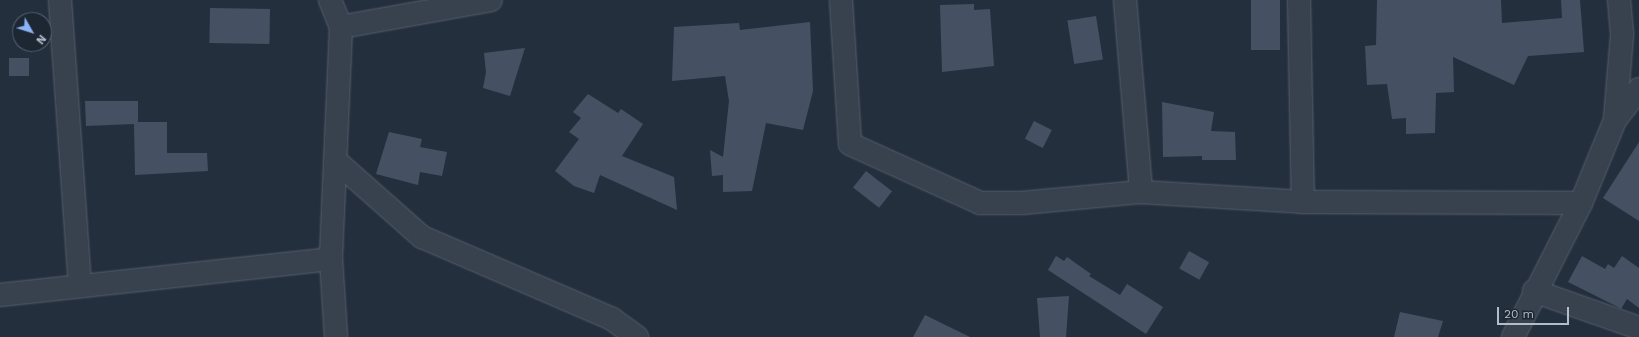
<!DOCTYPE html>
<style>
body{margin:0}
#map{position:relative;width:1639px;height:337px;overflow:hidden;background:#242f3e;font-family:"Work Sans",sans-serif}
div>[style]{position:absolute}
.building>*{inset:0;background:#455162;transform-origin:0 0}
.roads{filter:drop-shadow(0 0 1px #565f6c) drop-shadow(0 0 1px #565f6c)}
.minor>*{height:22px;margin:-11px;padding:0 11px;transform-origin:11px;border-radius:11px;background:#38414e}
span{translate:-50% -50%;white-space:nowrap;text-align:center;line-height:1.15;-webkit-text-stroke:3.5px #1d2633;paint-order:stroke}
.north{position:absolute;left:12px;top:12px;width:40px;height:40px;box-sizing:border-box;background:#1d2633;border:1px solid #59626f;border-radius:50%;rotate:129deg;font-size:11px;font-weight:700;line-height:16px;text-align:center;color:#b4bcc9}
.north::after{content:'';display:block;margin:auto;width:14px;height:18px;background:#8ab4f8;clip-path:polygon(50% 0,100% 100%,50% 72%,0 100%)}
.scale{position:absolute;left:1497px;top:307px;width:72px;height:18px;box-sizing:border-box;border:2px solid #b4bcc9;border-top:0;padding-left:5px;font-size:12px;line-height:14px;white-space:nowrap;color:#b4bcc9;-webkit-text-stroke:3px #1d2633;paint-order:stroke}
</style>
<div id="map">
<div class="building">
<i style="left:1251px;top:0;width:29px;height:50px"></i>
<i style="clip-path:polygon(1377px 0,1501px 0,1502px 23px,1562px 18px,1561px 0,1580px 0,1584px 52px,1528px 56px,1514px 85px,1453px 57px,1454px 92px,1436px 93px,1435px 133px,1406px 134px,1406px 118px,1392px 119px,1387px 84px,1367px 85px,1365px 46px,1376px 45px)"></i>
<i style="clip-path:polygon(974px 4px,974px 10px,990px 9px,994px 66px,942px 72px,940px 5px)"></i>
<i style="left:210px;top:8px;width:60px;height:35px;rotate:1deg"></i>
<i style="left:1096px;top:16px;width:44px;height:29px;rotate:81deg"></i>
<i style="clip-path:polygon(810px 22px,813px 91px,803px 130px,766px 123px,752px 191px,723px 192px,723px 175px,712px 176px,710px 150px,723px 157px,729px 101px,725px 76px,672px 81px,674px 27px,739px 23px,740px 30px)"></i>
<i style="clip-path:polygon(525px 48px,510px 96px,483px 88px,486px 72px,484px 53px)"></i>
<i style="left:9px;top:58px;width:20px;height:18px"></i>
<i style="clip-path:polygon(588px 94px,618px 113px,621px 109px,643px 124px,622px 156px,674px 177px,677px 210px,600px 175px,594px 193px,574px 186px,555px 171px,579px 139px,569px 132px,581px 118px,573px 112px)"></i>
<i style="clip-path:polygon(85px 101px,138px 101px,138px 122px,167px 122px,167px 153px,207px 153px,208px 171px,135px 175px,134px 124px,86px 126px)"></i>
<i style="clip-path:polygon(1162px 102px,1214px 112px,1211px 131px,1235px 132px,1236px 160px,1202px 160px,1202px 156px,1163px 157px)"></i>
<i style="left:1034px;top:121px;width:20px;height:20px;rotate:27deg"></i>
<i style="clip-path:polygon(389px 132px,422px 139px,420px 147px,447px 152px,442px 176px,420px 172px,418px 185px,376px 174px)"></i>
<i style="clip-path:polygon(1639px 142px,1639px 221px,1603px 198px)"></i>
<i style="left:866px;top:171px;width:33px;height:21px;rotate:38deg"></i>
<i style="left:1189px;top:251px;width:23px;height:20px;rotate:29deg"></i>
<i style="clip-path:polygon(1056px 256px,1064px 261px,1067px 257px,1091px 274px,1089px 276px,1120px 295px,1127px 284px,1163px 307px,1146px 334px,1048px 270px)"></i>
<i style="clip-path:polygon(1582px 256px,1605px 269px,1608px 264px,1614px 268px,1622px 256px,1639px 268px,1639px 308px,1627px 299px,1621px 309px,1618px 307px,1568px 282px)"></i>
<i style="clip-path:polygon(1069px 296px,1066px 337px,1040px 337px,1037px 298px)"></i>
<i style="clip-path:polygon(1400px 312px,1443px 321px,1438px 337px,1394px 337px)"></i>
<i style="clip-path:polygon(925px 315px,970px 337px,913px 337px)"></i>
</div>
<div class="roads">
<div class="minor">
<i style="left:60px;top:0;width:286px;rotate:86deg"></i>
<i style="left:330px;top:0;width:29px;rotate:68deg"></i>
<i style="left:341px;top:27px;width:232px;rotate:92.5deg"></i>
<i style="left:331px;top:259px;width:78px;rotate:86.3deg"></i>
<i style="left:841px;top:0;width:144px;rotate:86.4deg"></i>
<i style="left:850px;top:144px;width:143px;rotate:24.4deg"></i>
<i style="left:980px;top:203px;width:42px"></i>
<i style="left:1022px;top:203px;width:120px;rotate:-5.3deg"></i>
<i style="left:1141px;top:192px;width:162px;rotate:3.5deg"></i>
<i style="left:1303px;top:202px;width:278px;rotate:0.2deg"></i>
<i style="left:1125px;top:0;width:193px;rotate:85.2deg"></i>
<i style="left:1299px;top:0;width:202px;rotate:88.9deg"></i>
<i style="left:341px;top:27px;width:152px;rotate:-10.2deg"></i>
<i style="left:1615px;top:120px;width:86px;rotate:-85.3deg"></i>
<i style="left:1622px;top:34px;width:34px;rotate:-95deg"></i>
<i style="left:336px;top:161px;width:115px;rotate:41.5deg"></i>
<i style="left:422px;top:237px;width:207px;rotate:23.3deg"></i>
<i style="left:612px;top:319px;width:31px;rotate:36deg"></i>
<i style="left:1534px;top:291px;width:111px;rotate:19.4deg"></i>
<i style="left:0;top:295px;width:333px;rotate:-6.2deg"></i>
<i style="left:1513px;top:337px;width:150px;rotate:-63.1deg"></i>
<i style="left:1581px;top:203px;width:90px;rotate:-67.7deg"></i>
<i style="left:1615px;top:120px;width:39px;rotate:-52deg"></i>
</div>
</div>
<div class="north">N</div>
<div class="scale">20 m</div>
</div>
